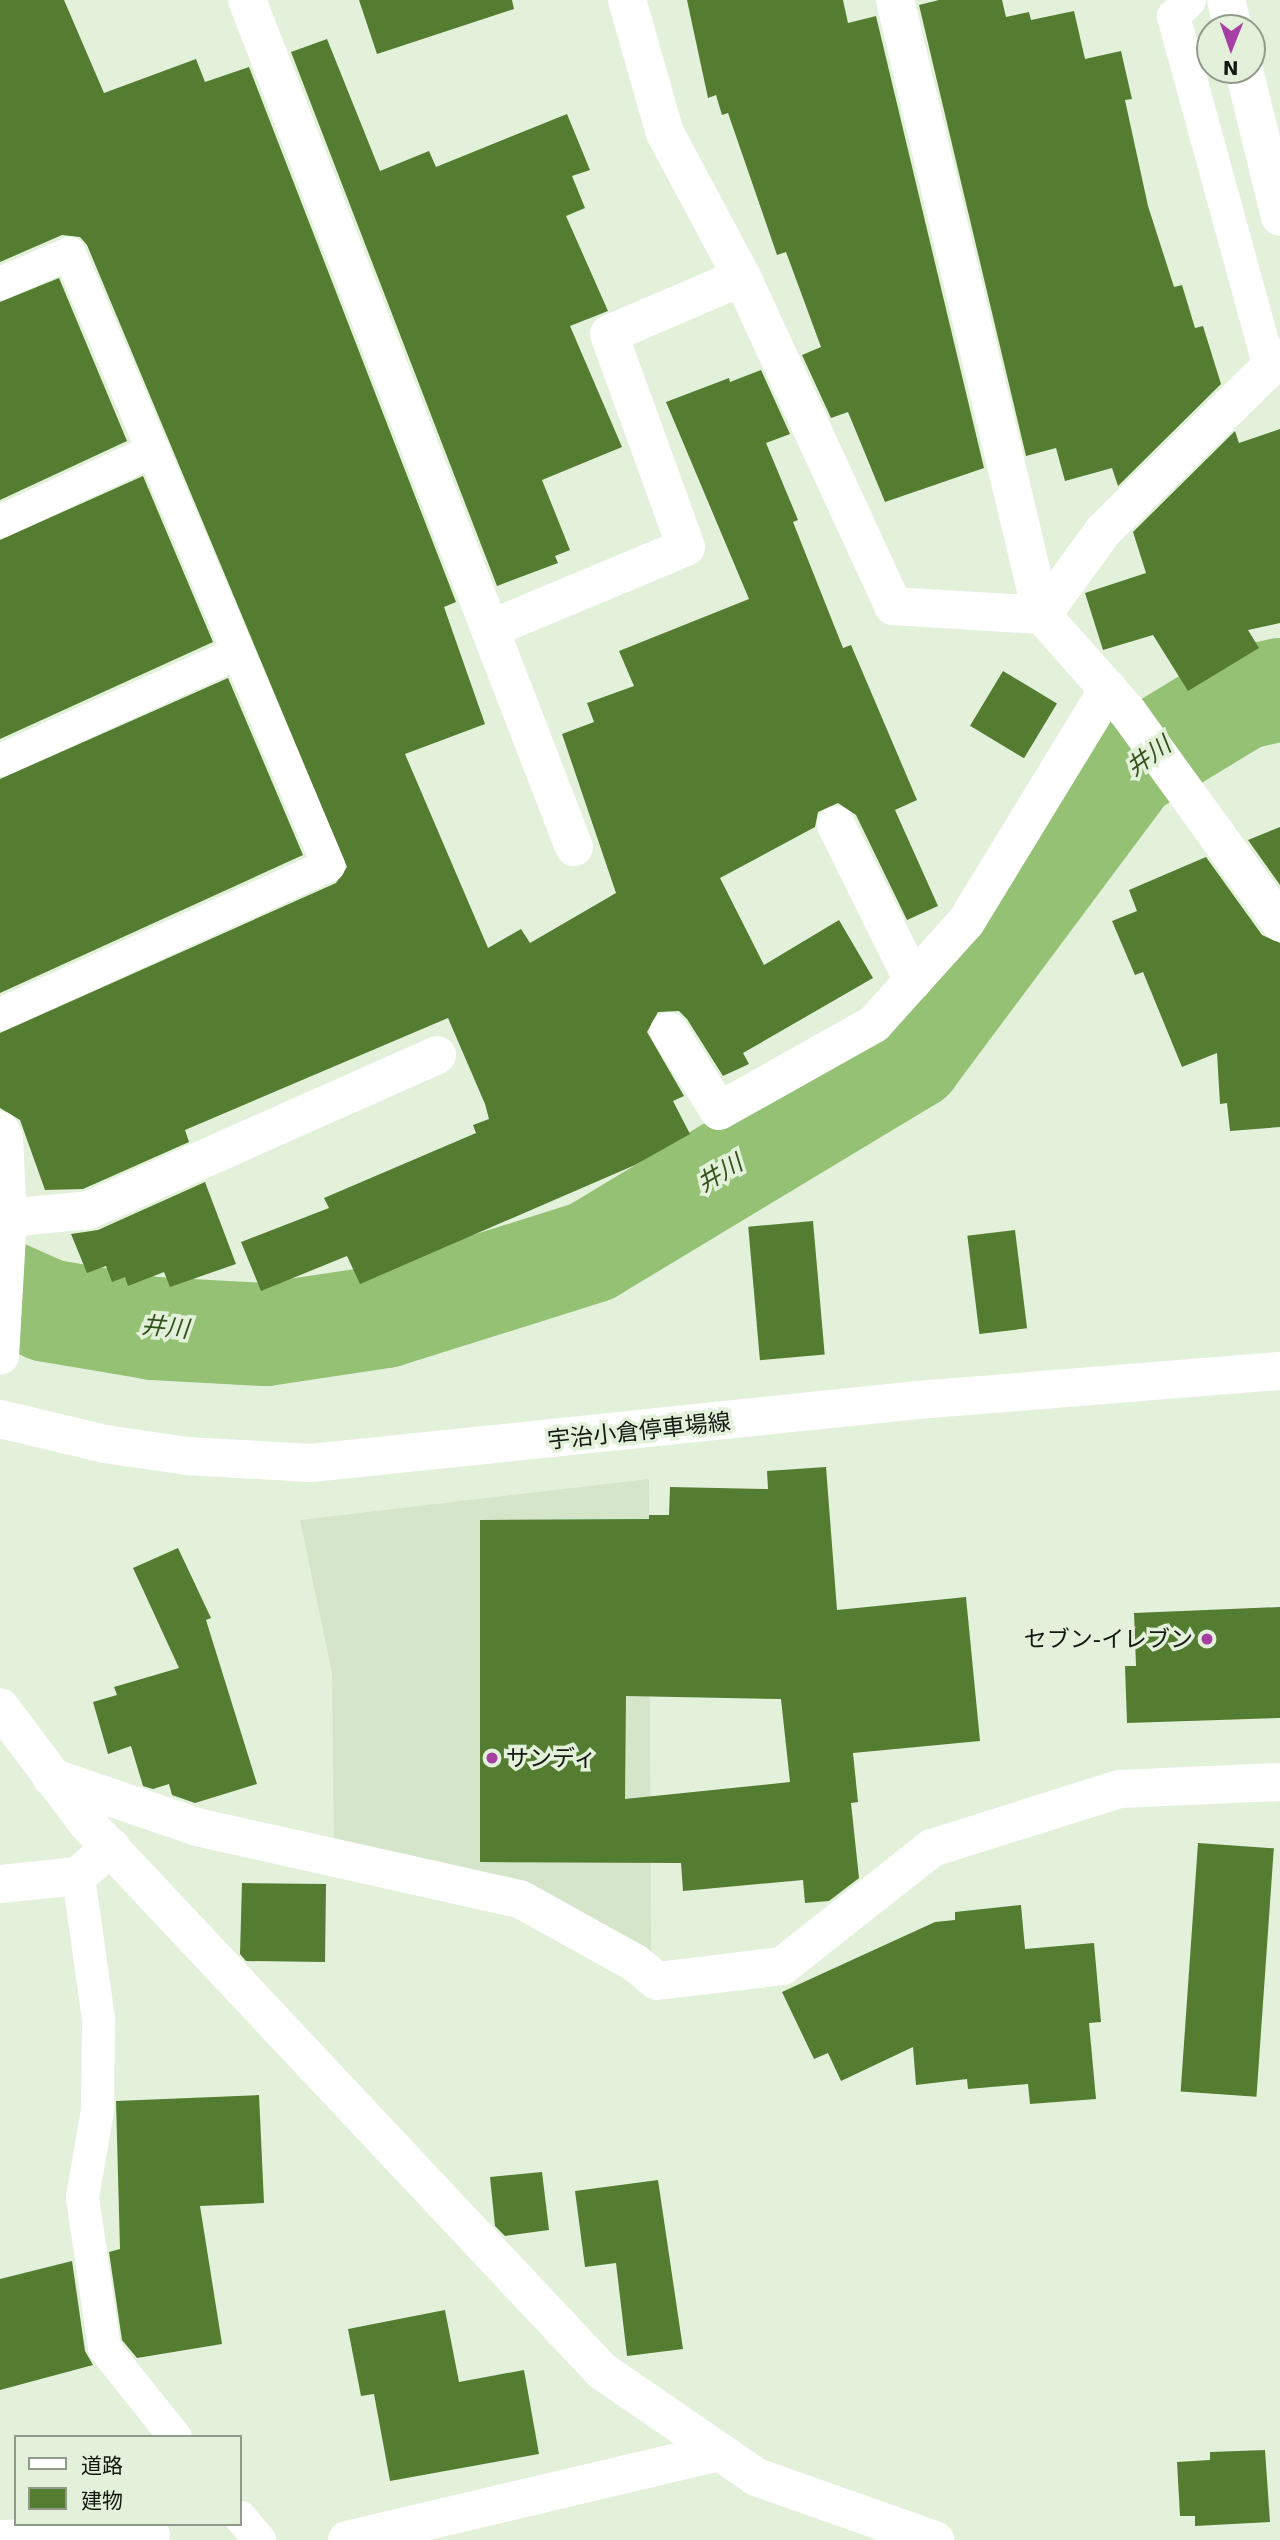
<!DOCTYPE html>
<meta charset="utf-8">
<style>
body{margin:0}
#map{position:relative;width:1280px;height:2540px;overflow:hidden;background:#e3f1db;font-family:"DejaVu Sans","Noto Sans JP",sans-serif}
div>[style]{position:absolute}
.built>*{inset:0;background:#d4e5c9}
.river>*{height:103px;margin:-51.5px;padding:0 51.5px;transform-origin:51.5px;border-radius:51.5px;background:#95c175}
.building>*{inset:0;background:#547d32;transform-origin:0 0}
.service>*{height:33px;margin:-16.5px;padding:0 16.5px;transform-origin:16.5px;border-radius:16.5px;background:#fff}
.minor>*{height:38px;margin:-19px;padding:0 19px;transform-origin:19px;border-radius:19px;background:#fff}
.tertiary>*{height:38px;margin:-19px;padding:0 19px;transform-origin:19px;border-radius:19px;background:#fff}
.secondary>*{height:38px;margin:-19px;padding:0 19px;transform-origin:19px;border-radius:19px;background:#fff}
.dots>*{width:19px;height:19px;translate:-50% -50%;box-sizing:border-box;border:4px solid #e3f1db;border-radius:50%}
span{translate:-50% -50%;white-space:nowrap;text-align:center;line-height:1.15;-webkit-text-stroke:7px #e3f1db;paint-order:stroke}
.street-label{font-size:23px;color:#141811}
.poi-label{font-size:23px;color:#141811}
.right{translate:-100% -50%;text-align:right}
.left{translate:0 -50%;text-align:left}
.water-label{font-size:24px;color:#35511c;font-style:italic}
.legend{position:absolute;left:14px;top:2435px;width:228px;height:91px;box-sizing:border-box;background:#e3f1db;border:2px solid #909a8a;margin:0;padding:9px 12px;list-style:none;font-size:21px;color:#141811}
.legend li{display:flex;align-items:center;gap:14px;height:35px}
.legend b{width:35px;border:2px solid #909a8a}
.north{position:absolute;left:1196px;top:14px;width:70px;height:70px;box-sizing:border-box;background:#e3f1db;border:2px solid #909a8a;border-radius:50%;rotate:181deg;font-size:19px;font-weight:700;line-height:28px;text-align:center;color:#141811}
.north::after{content:'';display:block;margin:auto;width:24px;height:32px;background:#a63fa2;clip-path:polygon(50% 0,100% 100%,50% 72%,0 100%)}
</style>
<div id="map">
<div class="built">
<i style="clip-path:polygon(649px 1479px,651px 1954px,334px 1843px,332px 1673px,300px 1520px)"></i>
</div>
<div class="river">
<i style="left:0;top:1289px;width:51px;rotate:24.1deg"></i>
<i style="left:47px;top:1310px;width:108px;rotate:9.6deg"></i>
<i style="left:153px;top:1328px;width:112px;rotate:3.1deg"></i>
<i style="left:265px;top:1334px;width:121px;rotate:-8.5deg"></i>
<i style="left:385px;top:1316px;width:216px;rotate:-17.5deg"></i>
<i style="left:591px;top:1251px;width:374px;rotate:-31.1deg"></i>
<i style="left:911px;top:1058px;width:364px;rotate:-53.3deg"></i>
<i style="left:1129px;top:766px;width:131px;rotate:-31.3deg"></i>
<i style="left:1241px;top:698px;width:40px;rotate:-13deg"></i>
</div>
<div class="building">
<i style="clip-path:polygon(0 0,64px 0,104px 93px,196px 59px,205px 82px,249px 67px,456px 602px,444px 607px,485px 724px,405px 754px,488px 948px,521px 929px,530px 943px,616px 893px,562px 734px,594px 722px,587px 703px,634px 686px,619px 651px,749px 599px,666px 402px,729px 378px,730px 382px,761px 370px,790px 434px,766px 443px,798px 520px,793px 522px,843px 648px,851px 645px,917px 800px,895px 810px,938px 906px,907px 920px,856px 815px,838px 803px,818px 812px,815px 827px,720px 878px,764px 965px,839px 920px,873px 978px,743px 1053px,749px 1064px,723px 1076px,687px 1019px,679px 1011px,658px 1012px,647px 1032px,684px 1096px,673px 1101px,690px 1134px,635px 1165px,360px 1284px,347px 1256px,261px 1291px,241px 1242px,329px 1208px,324px 1198px,476px 1133px,473px 1125px,489px 1119px,485px 1104px,448px 1018px,185px 1130px,189px 1142px,83px 1189px,45px 1190px,20px 1120px,0 1108px,0 1033px,336px 883px,347px 867px,87px 245px,80px 237px,62px 235px,0 262px)"></i>
<i style="clip-path:polygon(359px 0,512px 0,514px 9px,377px 54px)"></i>
<i style="clip-path:polygon(687px 0,843px 0,848px 23px,876px 16px,984px 468px,885px 502px,848px 412px,831px 418px,802px 355px,821px 347px,786px 252px,777px 255px,728px 113px,722px 115px,716px 95px,708px 98px)"></i>
<i style="clip-path:polygon(939px 0,1002px 0,1006px 17px,1029px 12px,1031px 20px,1074px 11px,1085px 59px,1121px 51px,1132px 99px,1125px 100px,1148px 206px,1174px 287px,1182px 285px,1195px 328px,1203px 326px,1221px 384px,1118px 486px,1112px 468px,1065px 481px,1056px 448px,1026px 456px,919px 5px)"></i>
<i style="clip-path:polygon(327px 39px,380px 171px,429px 151px,436px 167px,567px 114px,590px 170px,572px 176px,585px 208px,566px 216px,608px 311px,570px 326px,622px 447px,542px 480px,570px 550px,555px 556px,558px 563px,497px 586px,291px 52px)"></i>
<i style="clip-path:polygon(59px 278px,127px 441px,0 500px,0 302px)"></i>
<i style="clip-path:polygon(1280px 429px,1280px 623px,1248px 630px,1259px 648px,1188px 691px,1153px 635px,1103px 650px,1085px 593px,1146px 573px,1133px 532px,1235px 431px,1239px 443px)"></i>
<i style="clip-path:polygon(143px 476px,213px 642px,0 739px,0 540px)"></i>
<i style="left:1003px;top:671px;width:63px;height:64px;rotate:31deg"></i>
<i style="clip-path:polygon(228px 678px,303px 855px,0 993px,0 779px)"></i>
<i style="clip-path:polygon(1280px 827px,1280px 885px,1248px 840px)"></i>
<i style="clip-path:polygon(1206px 857px,1262px 935px,1280px 943px,1280px 1127px,1230px 1131px,1227px 1103px,1220px 1104px,1217px 1053px,1182px 1067px,1143px 972px,1135px 975px,1112px 921px,1137px 911px,1129px 890px)"></i>
<i style="clip-path:polygon(205px 1182px,236px 1264px,170px 1287px,164px 1272px,128px 1286px,125px 1277px,112px 1282px,106px 1266px,87px 1273px,71px 1234px,98px 1230px)"></i>
<i style="left:813px;top:1221px;width:134px;height:65px;rotate:85deg"></i>
<i style="left:1015px;top:1230px;width:99px;height:48px;rotate:83deg"></i>
<i style="clip-path:polygon(evenodd,826px 1467px,837px 1610px,966px 1597px,980px 1741px,853px 1753px,858px 1802px,851px 1803px,859px 1878px,829px 1901px,805px 1903px,803px 1880px,683px 1891px,681px 1863px,480px 1862px,480px 1520px,649px 1519px,649px 1515px,669px 1515px,670px 1487px,768px 1489px,767px 1471px,826px 1467px,626px 1696px,781px 1699px,790px 1782px,625px 1799px,626px 1696px)"></i>
<i style="clip-path:polygon(178px 1548px,211px 1618px,206px 1620px,257px 1784px,195px 1803px,172px 1795px,169px 1784px,153px 1789px,143px 1786px,131px 1746px,108px 1754px,93px 1702px,117px 1695px,114px 1687px,179px 1668px,133px 1568px)"></i>
<i style="clip-path:polygon(1280px 1607px,1280px 1718px,1127px 1723px,1125px 1666px,1136px 1666px,1134px 1613px)"></i>
<i style="left:1198px;top:1843px;width:76px;height:249px;rotate:4deg"></i>
<i style="clip-path:polygon(242px 1883px,326px 1884px,325px 1962px,246px 1961px,240px 1954px)"></i>
<i style="clip-path:polygon(1021px 1905px,1025px 1949px,1094px 1943px,1101px 2022px,1089px 2023px,1096px 2099px,1030px 2104px,1028px 2084px,968px 2089px,967px 2079px,916px 2085px,913px 2047px,841px 2081px,828px 2053px,814px 2059px,782px 1992px,935px 1922px,955px 1920px,955px 1912px)"></i>
<i style="clip-path:polygon(259px 2095px,264px 2203px,200px 2206px,222px 2344px,137px 2358px,122px 2340px,109px 2252px,120px 2249px,116px 2101px)"></i>
<i style="clip-path:polygon(542px 2172px,549px 2230px,505px 2236px,495px 2226px,490px 2177px)"></i>
<i style="clip-path:polygon(658px 2180px,683px 2349px,627px 2356px,616px 2263px,585px 2267px,575px 2191px)"></i>
<i style="clip-path:polygon(72px 2261px,85px 2351px,93px 2365px,0 2390px,0 2279px)"></i>
<i style="clip-path:polygon(445px 2310px,459px 2382px,524px 2370px,539px 2454px,390px 2481px,374px 2394px,361px 2396px,348px 2329px)"></i>
<i style="clip-path:polygon(1265px 2450px,1270px 2522px,1195px 2526px,1195px 2516px,1180px 2516px,1177px 2462px,1210px 2460px,1210px 2452px)"></i>
</div>
<div class="service">
<i style="left:1189px;top:0;width:23px;rotate:135deg"></i>
<i style="left:1173px;top:16px;width:363px;rotate:74.7deg"></i>
<i style="left:0;top:283px;width:75px;rotate:-23.5deg"></i>
<i style="left:69px;top:253px;width:665px;rotate:67.06deg"></i>
<i style="left:328px;top:865px;width:360px;rotate:155.6deg"></i>
<i style="left:0;top:521px;width:169px;rotate:-24.9deg"></i>
<i style="left:0;top:760px;width:261px;rotate:-24.4deg"></i>
<i style="left:78px;top:1876px;width:143px;rotate:82deg"></i>
<i style="left:98px;top:2018px;width:92px;rotate:90.6deg"></i>
<i style="left:97px;top:2110px;width:88px;rotate:99.8deg"></i>
<i style="left:82px;top:2197px;width:153px;rotate:81.7deg"></i>
<i style="left:104px;top:2348px;width:114px;rotate:51.4deg"></i>
<i style="left:240px;top:2517px;width:30px;rotate:50deg"></i>
</div>
<div class="minor">
<i style="left:247px;top:0;width:908px;rotate:68.89deg"></i>
<i style="left:627px;top:0;width:138px;rotate:74.1deg"></i>
<i style="left:665px;top:133px;width:163px;rotate:61.9deg"></i>
<i style="left:742px;top:277px;width:362px;rotate:65.3deg"></i>
<i style="left:893px;top:606px;width:149px;rotate:3.5deg"></i>
<i style="left:1042px;top:615px;width:128px;rotate:48.5deg"></i>
<i style="left:1127px;top:711px;width:261px;rotate:54.1deg"></i>
<i style="left:895px;top:0;width:632px;rotate:76.56deg"></i>
<i style="left:1042px;top:615px;width:105px;rotate:-53.9deg"></i>
<i style="left:1104px;top:530px;width:247px;rotate:-44.5deg"></i>
<i style="left:1226px;top:0;width:29px;rotate:76deg"></i>
<i style="left:1244px;top:70px;width:151px;rotate:76.2deg"></i>
<i style="left:490px;top:629px;width:212px;rotate:-22.7deg"></i>
<i style="left:686px;top:547px;width:226px;rotate:-109.9deg"></i>
<i style="left:609px;top:334px;width:145px;rotate:-23.2deg"></i>
<i style="left:836px;top:825px;width:174px;rotate:63.7deg"></i>
<i style="left:669px;top:1031px;width:94px;rotate:58deg"></i>
<i style="left:719px;top:1111px;width:178px;rotate:-29.3deg"></i>
<i style="left:874px;top:1024px;width:137px;rotate:-48deg"></i>
<i style="left:966px;top:922px;width:273px;rotate:-58.6deg"></i>
<i style="left:0;top:1130px;width:9px;rotate:63deg"></i>
<i style="left:4px;top:1138px;width:80px;rotate:87.1deg"></i>
<i style="left:8px;top:1218px;width:138px;rotate:93.3deg"></i>
<i style="left:8px;top:1218px;width:81px;rotate:-5.6deg"></i>
<i style="left:89px;top:1210px;width:381px;rotate:-24deg"></i>
<i style="left:51px;top:1777px;width:154px;rotate:18.9deg"></i>
<i style="left:197px;top:1827px;width:331px;rotate:12.6deg"></i>
<i style="left:520px;top:1899px;width:132px;rotate:29.1deg"></i>
<i style="left:635px;top:1963px;width:28px;rotate:39deg"></i>
<i style="left:657px;top:1981px;width:126px;rotate:-6.8deg"></i>
<i style="left:782px;top:1966px;width:191px;rotate:-38.2deg"></i>
<i style="left:932px;top:1848px;width:196px;rotate:-17.5deg"></i>
<i style="left:1119px;top:1789px;width:161px;rotate:-2.5deg"></i>
<i style="left:0;top:1884px;width:78px;rotate:-5.9deg"></i>
<i style="left:78px;top:1876px;width:44px;rotate:-41.3deg"></i>
<i style="left:0;top:2539px;width:151px;rotate:-1.5deg"></i>
<i style="left:347px;top:2540px;width:382px;rotate:-13.3deg"></i>
</div>
<div class="tertiary">
<i style="left:0;top:1707px;width:145px;rotate:53.1deg"></i>
<i style="left:87px;top:1823px;width:752px;rotate:46.78deg"></i>
<i style="left:602px;top:2371px;width:187px;rotate:34.5deg"></i>
<i style="left:756px;top:2477px;width:190px;rotate:19.4deg"></i>
</div>
<div class="secondary">
<i style="left:0;top:1419px;width:108px;rotate:13.4deg"></i>
<i style="left:105px;top:1444px;width:83px;rotate:8.3deg"></i>
<i style="left:187px;top:1456px;width:124px;rotate:3.2deg"></i>
<i style="left:311px;top:1463px;width:610px;rotate:-5.93deg"></i>
<i style="left:918px;top:1400px;width:363px;rotate:-4.6deg"></i>
</div>
<div class="dots">
<i style="left:1207px;top:1639px;background:#a63fa2"></i>
<i style="left:492px;top:1758px;background:#a63fa2"></i>
</div>
<div class="street-label">
<span style="left:639px;top:1431px;rotate:-6deg">宇治小倉停車場線</span>
</div>
<div class="poi-label">
<span class="right" style="left:1193px;top:1639px">セブン-イレブン</span>
<span class="left" style="left:506px;top:1758px">サンディ</span>
</div>
<div class="water-label">
<span style="left:1149px;top:757px;rotate:-36deg">井川</span>
<span style="left:720px;top:1174px;rotate:-31deg">井川</span>
<span style="left:165px;top:1328px;rotate:5deg">井川</span>
</div>
<ul class="legend">
<li><b style="height:9px;background:#fff"></b>道路</li>
<li><b style="height:19px;background:#547d32"></b>建物</li>
</ul>
<div class="north">N</div>
</div>
